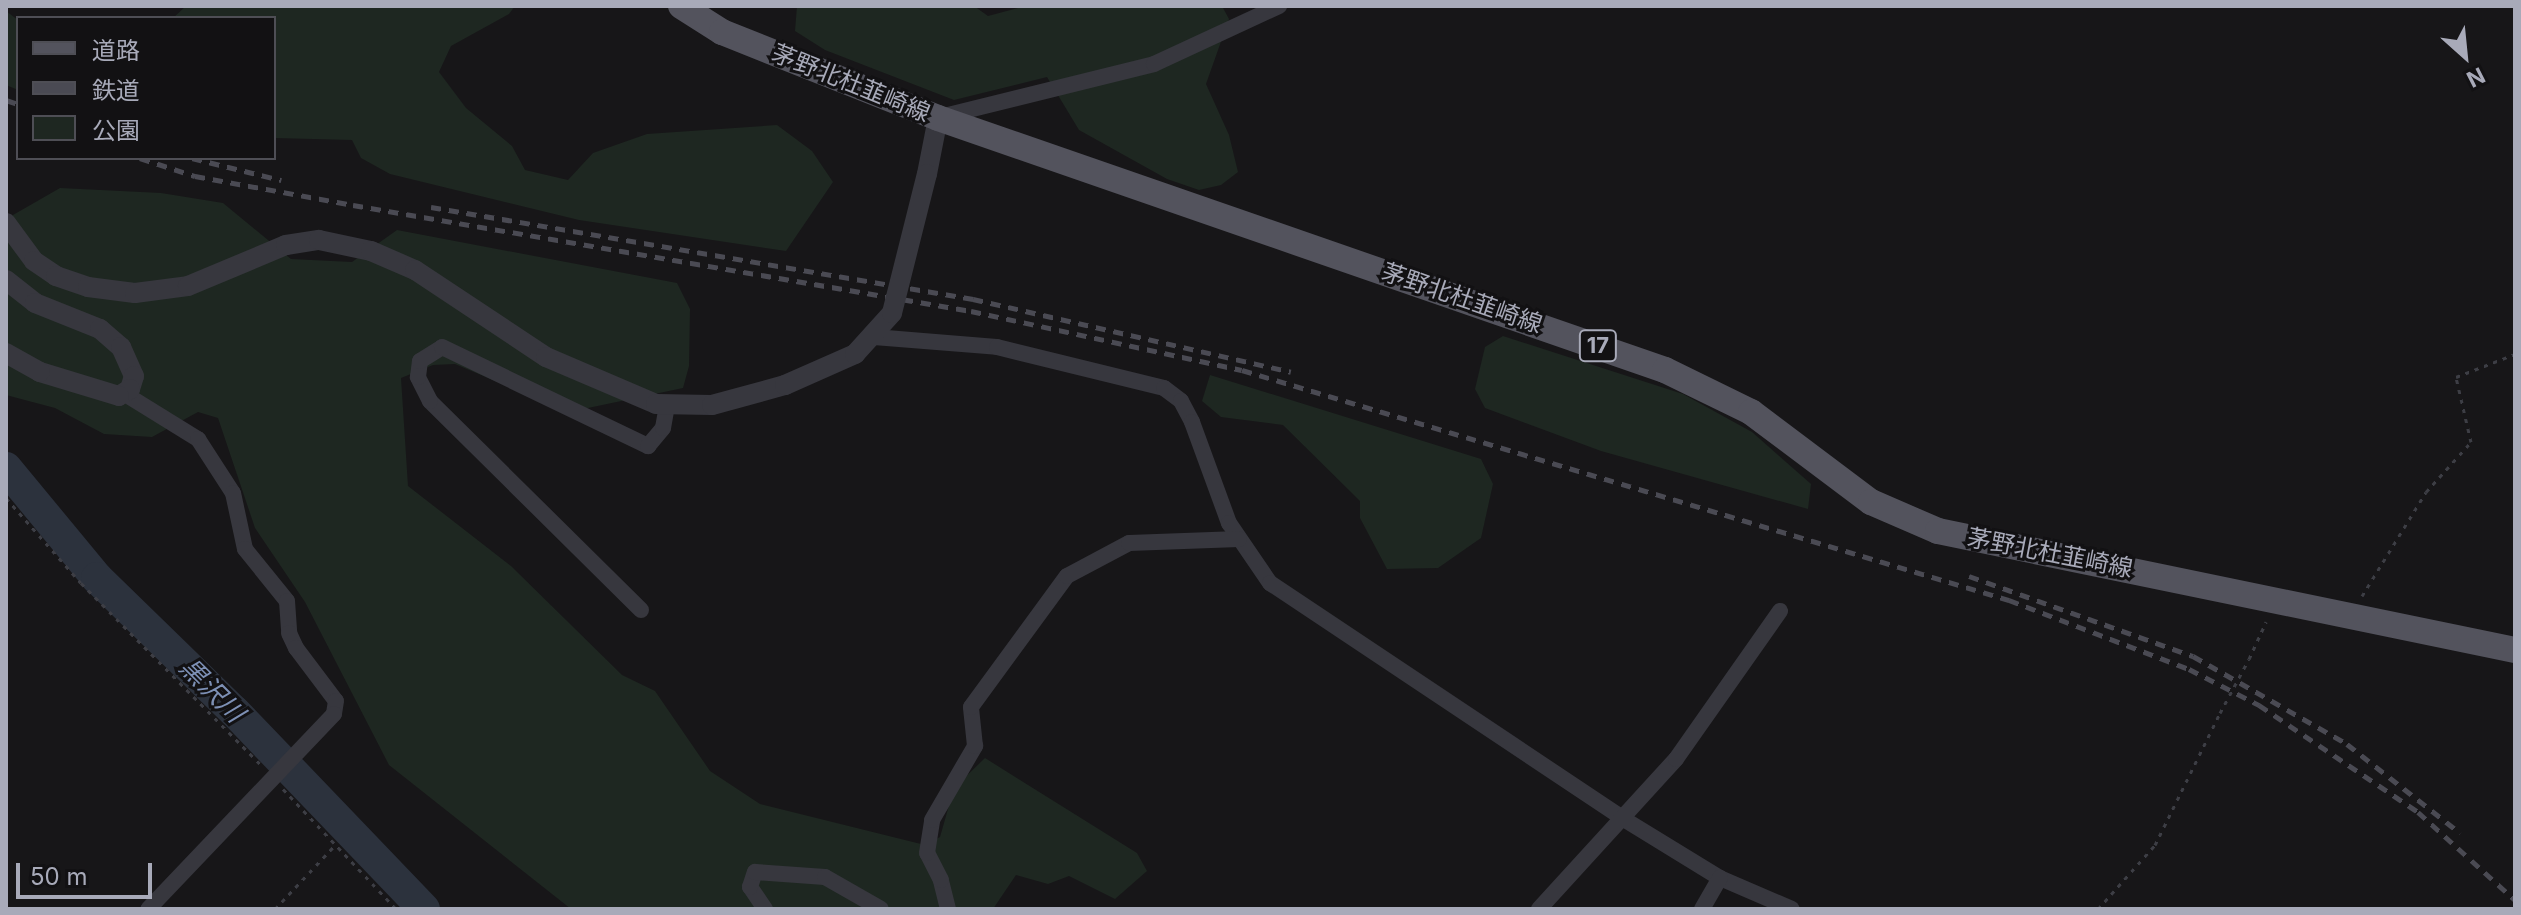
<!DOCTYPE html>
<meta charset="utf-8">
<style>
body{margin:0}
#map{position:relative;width:2521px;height:915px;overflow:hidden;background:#171618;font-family:Inter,"Noto Sans JP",sans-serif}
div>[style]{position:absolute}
.green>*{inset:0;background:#1e2721}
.river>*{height:32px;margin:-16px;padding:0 16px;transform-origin:16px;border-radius:16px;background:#2c323d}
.path>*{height:3px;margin-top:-1.5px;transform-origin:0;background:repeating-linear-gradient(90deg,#3d3e45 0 4px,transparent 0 10px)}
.minor>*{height:16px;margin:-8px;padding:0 8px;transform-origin:8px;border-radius:8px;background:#37373e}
.tertiary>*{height:20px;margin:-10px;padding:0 10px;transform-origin:10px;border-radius:10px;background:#37373e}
.primary>*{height:26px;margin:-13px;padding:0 13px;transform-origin:13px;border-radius:13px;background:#53535d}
.rail>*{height:5px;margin-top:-2.5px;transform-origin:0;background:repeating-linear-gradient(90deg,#4a4a53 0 10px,transparent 0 18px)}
.path-bridge>*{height:3px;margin-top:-1.5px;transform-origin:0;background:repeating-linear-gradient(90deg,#3d3e45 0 4px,transparent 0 10px)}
.tertiary-bridge>*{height:20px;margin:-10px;padding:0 10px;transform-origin:10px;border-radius:10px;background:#37373e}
span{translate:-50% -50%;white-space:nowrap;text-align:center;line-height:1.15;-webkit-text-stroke:6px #121113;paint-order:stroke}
.shield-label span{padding:2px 6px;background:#121113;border:2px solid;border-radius:6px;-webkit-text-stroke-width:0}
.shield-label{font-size:22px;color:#a8aab9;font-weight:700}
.street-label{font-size:24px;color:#a8aab9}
.water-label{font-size:26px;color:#7d90b5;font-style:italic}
.frame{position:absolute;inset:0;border:8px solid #a8aab9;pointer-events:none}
.legend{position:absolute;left:16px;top:16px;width:260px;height:144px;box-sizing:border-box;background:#121113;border:2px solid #4e4e55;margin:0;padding:10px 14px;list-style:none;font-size:24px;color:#a8aab9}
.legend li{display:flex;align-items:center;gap:16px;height:40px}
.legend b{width:40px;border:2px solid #4e4e55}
.north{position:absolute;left:2425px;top:16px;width:80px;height:80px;-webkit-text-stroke:6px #121113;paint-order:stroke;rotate:153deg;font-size:22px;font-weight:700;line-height:32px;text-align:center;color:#a8aab9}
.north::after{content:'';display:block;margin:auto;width:28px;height:36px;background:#a8aab9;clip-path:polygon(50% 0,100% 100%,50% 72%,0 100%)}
.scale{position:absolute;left:16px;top:863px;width:136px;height:36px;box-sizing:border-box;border:4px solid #a8aab9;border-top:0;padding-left:10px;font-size:24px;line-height:28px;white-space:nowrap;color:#a8aab9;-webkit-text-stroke:6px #121113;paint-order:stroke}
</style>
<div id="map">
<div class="green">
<i style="clip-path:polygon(186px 6px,515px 6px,509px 14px,451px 46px,439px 72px,466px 108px,512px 146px,525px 170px,568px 180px,593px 153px,647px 134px,777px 125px,812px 151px,833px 182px,786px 251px,579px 220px,390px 174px,361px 158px,352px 140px,274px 138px,274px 18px,173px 18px)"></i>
<i style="clip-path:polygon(797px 6px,974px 6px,988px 16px,1025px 6px,1222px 6px,1229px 19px,1206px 84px,1229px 135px,1238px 172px,1221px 185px,1199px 190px,1167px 179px,1079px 130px,1047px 77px,954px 100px,825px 50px,795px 31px)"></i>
<i style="clip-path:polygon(6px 11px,18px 20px,18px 90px,6px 85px)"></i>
<i style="clip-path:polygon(60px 188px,161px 193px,223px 203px,291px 259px,352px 262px,397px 230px,677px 283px,690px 309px,689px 366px,683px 388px,569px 412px,455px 364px,433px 365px,401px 378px,408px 486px,511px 566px,622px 675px,655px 691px,710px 771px,760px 804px,925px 845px,940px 837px,954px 788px,985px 758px,1137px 853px,1147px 871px,1115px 899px,1069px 876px,1048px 884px,1016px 875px,993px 909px,571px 909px,389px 765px,305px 602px,255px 528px,218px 418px,198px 412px,152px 437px,104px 434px,55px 408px,6px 395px,6px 219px)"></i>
<i style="clip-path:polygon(1503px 336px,1683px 394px,1752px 432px,1811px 484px,1808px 509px,1601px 451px,1485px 408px,1475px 389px,1485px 347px)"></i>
<i style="clip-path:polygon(1210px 375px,1481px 459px,1493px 484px,1481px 538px,1438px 568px,1387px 569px,1360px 518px,1360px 501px,1283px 425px,1221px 417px,1202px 401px)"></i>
</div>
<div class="river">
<i style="left:6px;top:468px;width:143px;rotate:50.4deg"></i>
<i style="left:97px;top:578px;width:192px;rotate:44.2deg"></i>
<i style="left:235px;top:712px;width:273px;rotate:46.2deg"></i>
</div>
<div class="path">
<i style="left:6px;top:498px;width:113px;rotate:48.6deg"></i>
<i style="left:81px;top:583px;width:257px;rotate:45.3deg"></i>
<i style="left:2362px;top:596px;width:122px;rotate:-58.4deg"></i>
<i style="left:2426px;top:492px;width:67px;rotate:-48deg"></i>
<i style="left:2471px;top:442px;width:67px;rotate:-103deg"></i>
<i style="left:2456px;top:377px;width:63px;rotate:-21.3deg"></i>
<i style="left:2249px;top:659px;width:41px;rotate:-65.3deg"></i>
<i style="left:283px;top:789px;width:165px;rotate:46.7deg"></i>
<i style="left:275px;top:909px;width:88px;rotate:-46.8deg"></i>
<i style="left:2098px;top:909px;width:86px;rotate:-48.3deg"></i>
<i style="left:2155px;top:845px;width:147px;rotate:-63.8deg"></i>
</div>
<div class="minor">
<i style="left:940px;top:117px;width:220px;rotate:-13.9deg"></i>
<i style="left:1154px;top:64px;width:138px;rotate:-24.9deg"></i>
<i style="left:874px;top:337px;width:123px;rotate:4.6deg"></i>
<i style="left:997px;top:347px;width:172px;rotate:13.8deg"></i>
<i style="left:1164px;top:388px;width:21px;rotate:37deg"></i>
<i style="left:1181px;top:401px;width:24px;rotate:62deg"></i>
<i style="left:1192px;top:422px;width:108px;rotate:69.9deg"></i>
<i style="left:1229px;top:523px;width:73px;rotate:55.7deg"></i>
<i style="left:1270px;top:583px;width:423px;rotate:33.7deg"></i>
<i style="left:1622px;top:818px;width:115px;rotate:31.5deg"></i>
<i style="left:1720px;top:878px;width:78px;rotate:23.3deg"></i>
<i style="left:125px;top:394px;width:86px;rotate:31.7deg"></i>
<i style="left:198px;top:439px;width:64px;rotate:57.1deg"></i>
<i style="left:233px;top:493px;width:57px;rotate:77.9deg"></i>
<i style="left:245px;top:549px;width:67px;rotate:51.1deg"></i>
<i style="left:287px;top:601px;width:32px;rotate:86deg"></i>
<i style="left:289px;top:633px;width:17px;rotate:65deg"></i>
<i style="left:296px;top:648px;width:66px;rotate:53deg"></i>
<i style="left:336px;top:701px;width:13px;rotate:99deg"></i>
<i style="left:334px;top:714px;width:269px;rotate:133.6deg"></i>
<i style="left:641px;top:610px;width:297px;rotate:-135.3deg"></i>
<i style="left:430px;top:401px;width:27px;rotate:-117deg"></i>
<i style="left:418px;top:377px;width:16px;rotate:-83deg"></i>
<i style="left:420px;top:361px;width:26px;rotate:-32deg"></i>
<i style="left:442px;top:347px;width:229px;rotate:25.7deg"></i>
<i style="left:648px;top:446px;width:23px;rotate:-50deg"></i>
<i style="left:663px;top:428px;width:23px;rotate:-80deg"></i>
<i style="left:765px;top:909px;width:27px;rotate:-124deg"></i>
<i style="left:750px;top:887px;width:16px;rotate:-72deg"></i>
<i style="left:755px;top:872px;width:70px;rotate:4.1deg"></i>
<i style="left:825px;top:877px;width:64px;rotate:29.7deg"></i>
<i style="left:948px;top:909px;width:30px;rotate:-104deg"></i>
<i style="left:941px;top:880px;width:30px;rotate:-117deg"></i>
<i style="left:927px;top:853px;width:33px;rotate:-81deg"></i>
<i style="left:932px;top:820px;width:86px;rotate:-59.8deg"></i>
<i style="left:975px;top:746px;width:39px;rotate:-96deg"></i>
<i style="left:971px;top:707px;width:162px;rotate:-53.8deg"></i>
<i style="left:1067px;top:576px;width:70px;rotate:-28deg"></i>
<i style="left:1129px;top:543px;width:110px;rotate:-2.1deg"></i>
<i style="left:1539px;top:909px;width:203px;rotate:-47.6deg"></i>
<i style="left:1676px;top:759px;width:181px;rotate:-54.9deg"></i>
<i style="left:1702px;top:909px;width:36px;rotate:-60deg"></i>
</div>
<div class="tertiary">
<i style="left:927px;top:174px;width:57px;rotate:-78.9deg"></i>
<i style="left:6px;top:223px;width:47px;rotate:53.6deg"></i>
<i style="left:34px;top:261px;width:27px;rotate:34deg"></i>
<i style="left:56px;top:276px;width:34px;rotate:19deg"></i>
<i style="left:88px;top:287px;width:47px;rotate:7.3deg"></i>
<i style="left:135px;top:293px;width:53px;rotate:-7.5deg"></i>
<i style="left:188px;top:286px;width:106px;rotate:-22.7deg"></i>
<i style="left:286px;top:245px;width:33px;rotate:-9deg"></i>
<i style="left:319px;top:240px;width:53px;rotate:11.9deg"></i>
<i style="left:371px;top:251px;width:48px;rotate:23.4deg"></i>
<i style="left:415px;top:270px;width:157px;rotate:33.6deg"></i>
<i style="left:546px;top:357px;width:120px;rotate:23.1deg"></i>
<i style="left:656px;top:404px;width:56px;rotate:1deg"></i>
<i style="left:712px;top:405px;width:76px;rotate:-15.3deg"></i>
<i style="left:785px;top:385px;width:77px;rotate:-23.9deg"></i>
<i style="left:855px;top:354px;width:55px;rotate:-47.9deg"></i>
<i style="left:6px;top:280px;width:37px;rotate:38deg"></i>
<i style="left:35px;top:303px;width:70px;rotate:21.8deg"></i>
<i style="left:100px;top:329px;width:28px;rotate:41deg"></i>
<i style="left:121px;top:347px;width:32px;rotate:66deg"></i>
<i style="left:134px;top:376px;width:14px;rotate:107deg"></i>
<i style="left:130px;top:389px;width:13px;rotate:148deg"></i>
<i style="left:119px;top:396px;width:83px;rotate:-163.1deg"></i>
<i style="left:40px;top:372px;width:39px;rotate:-151deg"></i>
</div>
<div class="primary">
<i style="left:681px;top:6px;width:49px;rotate:32.4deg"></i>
<i style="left:722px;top:32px;width:232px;rotate:21.7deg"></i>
<i style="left:938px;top:118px;width:769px;rotate:19.12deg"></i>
<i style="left:1665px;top:370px;width:96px;rotate:26deg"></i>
<i style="left:1751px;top:412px;width:150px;rotate:36.9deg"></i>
<i style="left:1871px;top:502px;width:73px;rotate:23.4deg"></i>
<i style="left:1938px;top:531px;width:589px;rotate:11.65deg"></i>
</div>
<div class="rail">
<i style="left:6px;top:100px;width:13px;rotate:18deg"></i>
<i style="left:140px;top:158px;width:58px;rotate:18.1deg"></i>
<i style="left:195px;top:176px;width:161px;rotate:10.4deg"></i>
<i style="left:353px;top:205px;width:627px;rotate:9.73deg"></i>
<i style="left:971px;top:311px;width:277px;rotate:12.3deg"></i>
<i style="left:1242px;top:370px;width:801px;rotate:16.69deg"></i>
<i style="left:2009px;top:600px;width:193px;rotate:21deg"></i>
<i style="left:2189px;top:669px;width:79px;rotate:27.2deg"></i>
<i style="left:2259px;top:705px;width:192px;rotate:33.9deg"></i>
<i style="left:2418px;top:812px;width:131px;rotate:42.2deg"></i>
<i style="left:192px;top:158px;width:92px;rotate:13.9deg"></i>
<i style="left:431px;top:207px;width:550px;rotate:9.63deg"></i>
<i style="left:973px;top:299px;width:326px;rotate:12.9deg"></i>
<i style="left:1969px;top:576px;width:238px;rotate:19.7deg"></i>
<i style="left:2193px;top:656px;width:177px;rotate:29.7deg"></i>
<i style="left:2347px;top:744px;width:144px;rotate:38.2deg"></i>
</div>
<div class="path-bridge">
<i style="left:2220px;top:713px;width:61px;rotate:-61.8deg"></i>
</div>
<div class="tertiary-bridge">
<i style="left:892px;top:313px;width:143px;rotate:-75.9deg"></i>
</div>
<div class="shield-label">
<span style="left:1598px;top:346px">17</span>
</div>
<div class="street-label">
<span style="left:851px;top:83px;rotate:22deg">茅野北杜韮崎線</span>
<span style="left:1462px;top:298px;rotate:19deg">茅野北杜韮崎線</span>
<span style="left:2050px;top:553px;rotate:11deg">茅野北杜韮崎線</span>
</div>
<div class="water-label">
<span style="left:212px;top:690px;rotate:45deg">黒沢川</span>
</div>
<div class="frame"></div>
<ul class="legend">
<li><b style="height:10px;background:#53535d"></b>道路</li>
<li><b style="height:10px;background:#4a4a53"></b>鉄道</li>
<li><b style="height:22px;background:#1e2721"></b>公園</li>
</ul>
<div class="north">N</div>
<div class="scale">50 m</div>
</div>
